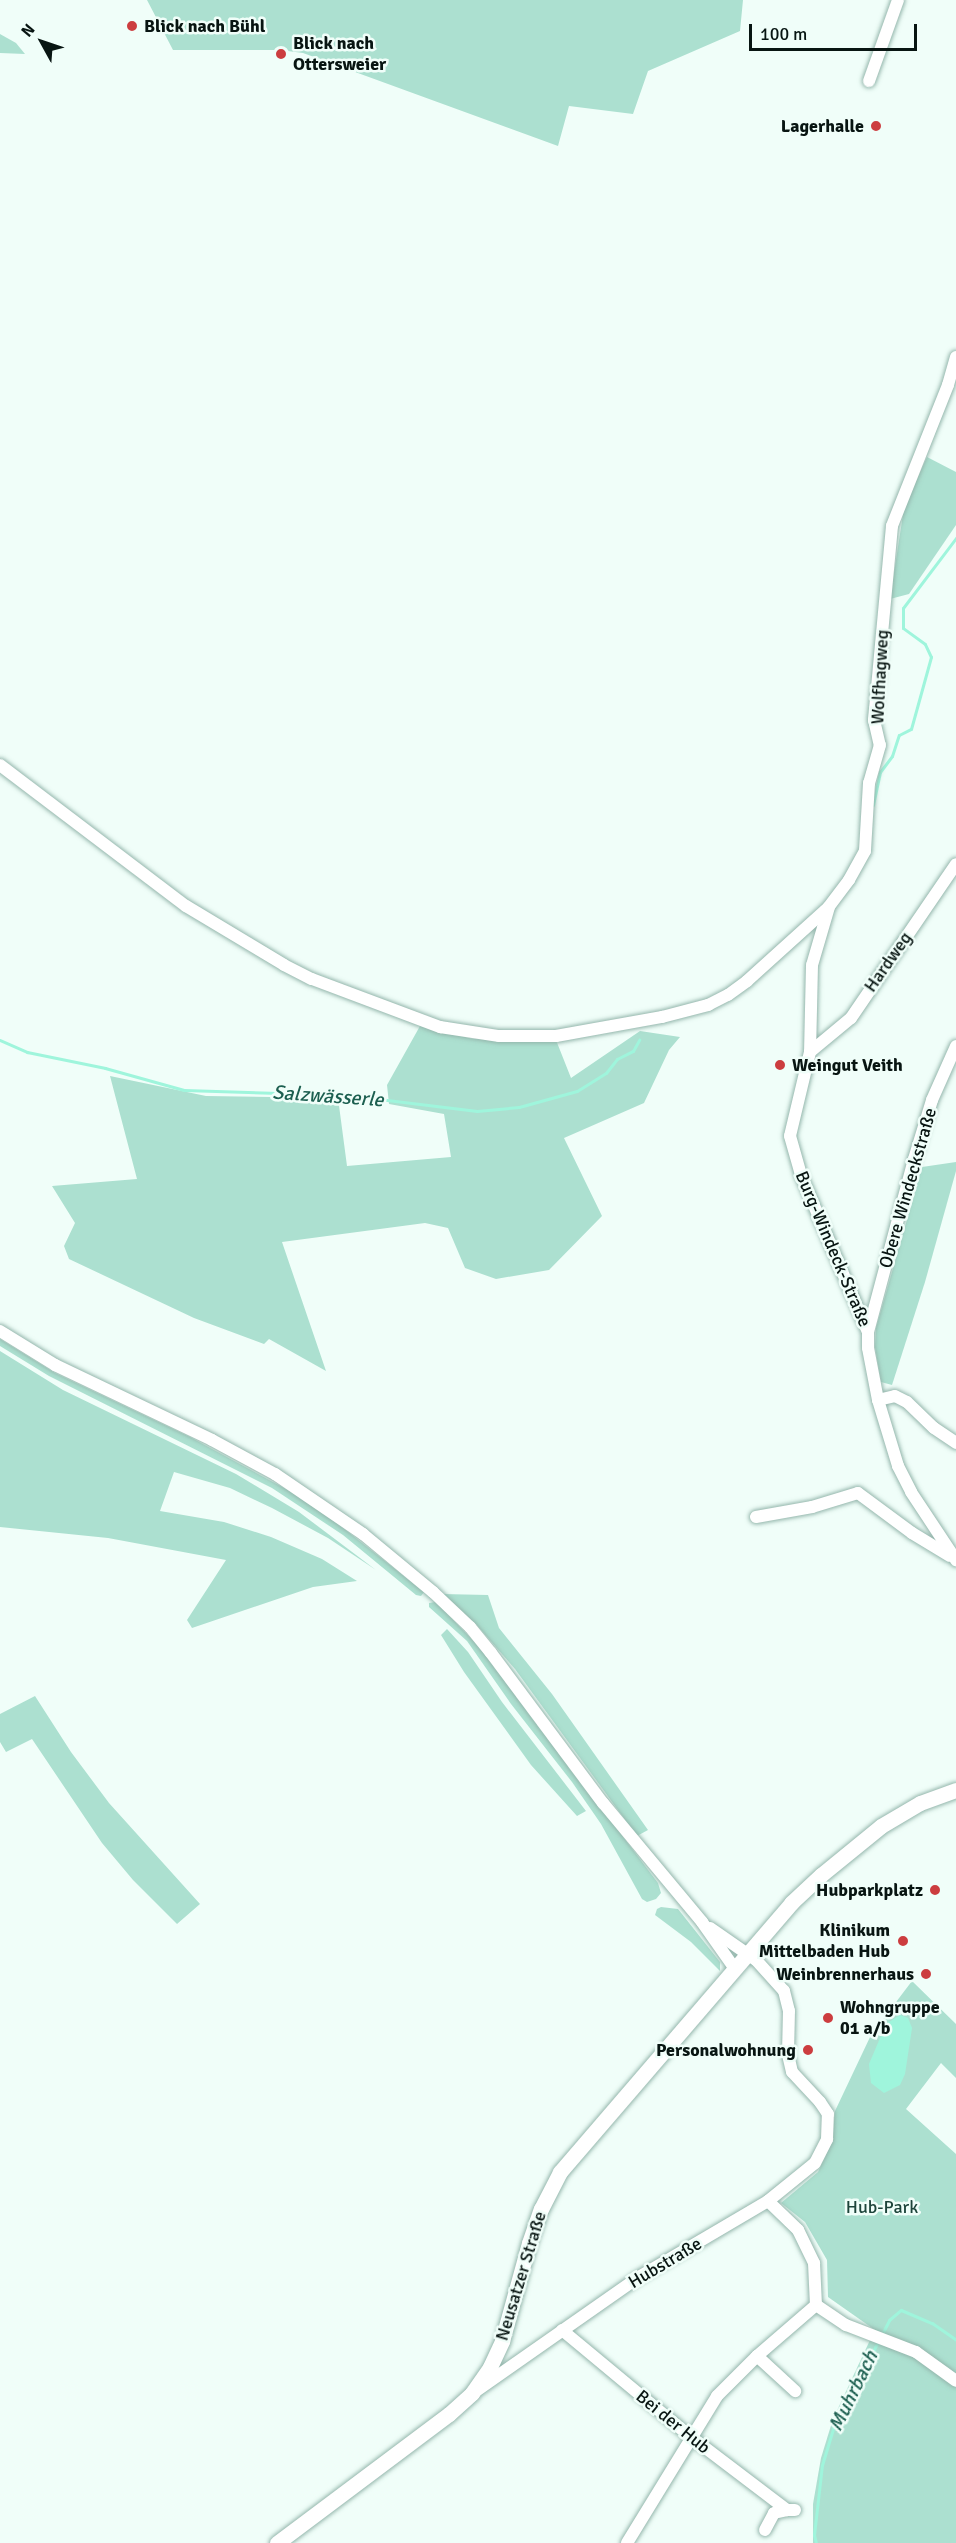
<!DOCTYPE html>
<meta charset="utf-8">
<style>
body{margin:0}
#map{position:relative;width:956px;height:2543px;overflow:hidden;background:#f0fef9;font-family:Signika,sans-serif}
div>[style]{position:absolute}
.green>*{inset:0;background:#ace0d0}
.water>*{inset:0;background:#9ff5dc}
.stream>*{height:3px;margin:-1.5px;padding:0 1.5px;transform-origin:1.5px;border-radius:1.5px;background:#9ff5dc}
.roads{filter:drop-shadow(0 0 2px #94b6ac) drop-shadow(0 0 2px #94b6ac)}
.minor>*{height:12px;margin:-6px;padding:0 6px;transform-origin:6px;border-radius:6px;background:#fff}
.major>*{height:15px;margin:-7.5px;padding:0 7.5px;transform-origin:7.5px;border-radius:7.5px;background:#fff}
.dots>*{width:16px;height:16px;translate:-50% -50%;box-sizing:border-box;border:3px solid #f0fef9;border-radius:50%}
span{translate:-50% -50%;white-space:nowrap;text-align:center;line-height:1.15;-webkit-text-stroke:5px #f0fef9;paint-order:stroke}
.poi-label{font-size:18px;color:#081512;font-weight:700}
.left{translate:0 -50%;text-align:left}
.right{translate:-100% -50%;text-align:right}
.street-label{font-size:18px;color:#081512}
.park-label{font-size:18px;color:#1d443a}
.water-label{font-size:20px;color:#1c5f50;font-style:italic}
.north{position:absolute;left:12px;top:12px;width:60px;height:60px;-webkit-text-stroke:4px #f0fef9;paint-order:stroke;rotate:310deg;font-size:16px;font-weight:700;line-height:24px;text-align:center;color:#081512}
.north::after{content:'';display:block;margin:auto;width:21px;height:27px;background:#081512;clip-path:polygon(50% 0,100% 100%,50% 72%,0 100%)}
.scale{position:absolute;left:749px;top:24px;width:168px;height:27px;box-sizing:border-box;border:3px solid #081512;border-top:0;padding-left:8px;font-size:18px;line-height:21px;white-space:nowrap;color:#081512;-webkit-text-stroke:4px #f0fef9;paint-order:stroke}
</style>
<div id="map">
<div class="green">
<i style="clip-path:polygon(147px 0,743px 0,740px 31px,648px 71px,633px 114px,569px 106px,558px 146px,303px 53px,280px 50px,173px 50px)"></i>
<i style="clip-path:polygon(0 34px,16px 43px,25px 54px,0 53px)"></i>
<i style="clip-path:polygon(927px 457px,956px 472px,956px 525px,909px 594px,890px 599px,904px 508px)"></i>
<i style="clip-path:polygon(420px 1026px,473px 1039px,556px 1040px,571px 1078px,640px 1031px,680px 1037px,669px 1050px,644px 1103px,564px 1138px,602px 1216px,549px 1270px,496px 1279px,465px 1268px,448px 1228px,425px 1223px,282px 1242px,326px 1371px,269px 1339px,264px 1344px,194px 1318px,69px 1259px,64px 1246px,75px 1223px,52px 1186px,137px 1179px,110px 1076px,206px 1096px,338px 1098px,347px 1166px,451px 1157px,444px 1114px,389px 1104px,387px 1085px)"></i>
<i style="clip-path:polygon(956px 1162px,956px 1171px,925px 1282px,892px 1385px,881px 1382px,875px 1347px,876px 1328px,922px 1167px)"></i>
<i style="clip-path:polygon(0 1339px,55px 1373px,190px 1437px,295px 1494px,333px 1520px,424px 1592px,421px 1596px,416px 1595px,343px 1535px,272px 1488px,49px 1376px,0 1346px)"></i>
<i style="clip-path:polygon(0 1351px,63px 1390px,236px 1474px,299px 1512px,376px 1570px,328px 1538px,272px 1508px,230px 1488px,174px 1472px,160px 1511px,224px 1522px,271px 1537px,322px 1559px,357px 1581px,313px 1587px,192px 1628px,187px 1620px,226px 1560px,108px 1538px,0 1527px)"></i>
<i style="clip-path:polygon(442px 1594px,488px 1595px,499px 1628px,552px 1694px,648px 1830px,637px 1836px,515px 1669px,476px 1624px)"></i>
<i style="clip-path:polygon(436px 1602px,480px 1648px,658px 1883px,661px 1893px,656px 1899px,647px 1902px,642px 1899px,601px 1824px,572px 1782px,511px 1704px,467px 1641px,429px 1607px,429px 1603px)"></i>
<i style="clip-path:polygon(447px 1629px,468px 1652px,502px 1702px,586px 1811px,577px 1816px,531px 1765px,464px 1672px,441px 1635px)"></i>
<i style="clip-path:polygon(35px 1696px,71px 1752px,109px 1803px,200px 1904px,177px 1924px,133px 1880px,102px 1843px,32px 1739px,6px 1752px,0 1742px,0 1714px)"></i>
<i style="clip-path:polygon(661px 1907px,678px 1909px,720px 1962px,720px 1971px,691px 1942px,655px 1915px,657px 1909px)"></i>
<i style="clip-path:polygon(912px 1981px,956px 2024px,956px 2078px,941px 2063px,906px 2109px,956px 2154px,956px 2375px,921px 2350px,875px 2330px,828px 2297px,827px 2260px,805px 2222px,781px 2203px,818px 2172px,832px 2142px,835px 2111px,871px 2035px)"></i>
<i style="clip-path:polygon(871px 2338px,904px 2350px,956px 2387px,956px 2543px,813px 2543px,813px 2504px,821px 2458px,833px 2419px)"></i>
</div>
<div class="water">
<i style="clip-path:polygon(900px 2015px,908px 2018px,912px 2028px,905px 2074px,900px 2085px,884px 2093px,871px 2083px,869px 2064px,886px 2024px)"></i>
</div>
<div class="stream">
<i style="left:873px;top:805px;width:34px;rotate:-78deg"></i>
<i style="left:880px;top:772px;width:20px;rotate:-53deg"></i>
<i style="left:892px;top:756px;width:22px;rotate:-72deg"></i>
<i style="left:899px;top:735px;width:13px;rotate:-27deg"></i>
<i style="left:911px;top:729px;width:75px;rotate:-74.5deg"></i>
<i style="left:931px;top:657px;width:14px;rotate:-115deg"></i>
<i style="left:925px;top:644px;width:27px;rotate:-144deg"></i>
<i style="left:903px;top:628px;width:20px;rotate:-90deg"></i>
<i style="left:903px;top:608px;width:88px;rotate:-52.9deg"></i>
<i style="left:0;top:1040px;width:30px;rotate:24deg"></i>
<i style="left:27px;top:1052px;width:80px;rotate:11.6deg"></i>
<i style="left:105px;top:1068px;width:82px;rotate:15.6deg"></i>
<i style="left:184px;top:1090px;width:162px;rotate:1.8deg"></i>
<i style="left:346px;top:1095px;width:132px;rotate:7deg"></i>
<i style="left:477px;top:1111px;width:42px;rotate:-5.4deg"></i>
<i style="left:519px;top:1107px;width:60px;rotate:-15.4deg"></i>
<i style="left:577px;top:1091px;width:34px;rotate:-32deg"></i>
<i style="left:606px;top:1073px;width:18px;rotate:-52deg"></i>
<i style="left:617px;top:1059px;width:18px;rotate:-27deg"></i>
<i style="left:633px;top:1051px;width:13px;rotate:-61deg"></i>
<i style="left:881px;top:2336px;width:18px;rotate:-63deg"></i>
<i style="left:889px;top:2320px;width:16px;rotate:-40deg"></i>
<i style="left:901px;top:2310px;width:34px;rotate:23deg"></i>
<i style="left:932px;top:2323px;width:29px;rotate:35deg"></i>
<i style="left:816px;top:2543px;width:8px;rotate:-104deg"></i>
<i style="left:814px;top:2535px;width:70px;rotate:-83.5deg"></i>
<i style="left:822px;top:2465px;width:48px;rotate:-73.1deg"></i>
<i style="left:836px;top:2419px;width:88px;rotate:-61.4deg"></i>
</div>
<div class="roads">
<div class="minor">
<i style="left:869px;top:81px;width:86px;rotate:-70.3deg"></i>
<i style="left:956px;top:357px;width:29px;rotate:106deg"></i>
<i style="left:948px;top:385px;width:152px;rotate:111.7deg"></i>
<i style="left:892px;top:526px;width:195px;rotate:95.3deg"></i>
<i style="left:874px;top:720px;width:26px;rotate:77deg"></i>
<i style="left:880px;top:745px;width:40px;rotate:106deg"></i>
<i style="left:869px;top:783px;width:68px;rotate:93.4deg"></i>
<i style="left:865px;top:851px;width:33px;rotate:119deg"></i>
<i style="left:849px;top:880px;width:34px;rotate:127deg"></i>
<i style="left:829px;top:907px;width:60px;rotate:106.3deg"></i>
<i style="left:812px;top:965px;width:87px;rotate:91.3deg"></i>
<i style="left:810px;top:1052px;width:86px;rotate:103.4deg"></i>
<i style="left:790px;top:1136px;width:41px;rotate:74.2deg"></i>
<i style="left:801px;top:1175px;width:171px;rotate:66.9deg"></i>
<i style="left:868px;top:1332px;width:16px;rotate:90deg"></i>
<i style="left:868px;top:1348px;width:53px;rotate:79.1deg"></i>
<i style="left:878px;top:1400px;width:69px;rotate:73.1deg"></i>
<i style="left:898px;top:1466px;width:29px;rotate:63deg"></i>
<i style="left:911px;top:1492px;width:82px;rotate:56.5deg"></i>
<i style="left:0;top:765px;width:233px;rotate:37.2deg"></i>
<i style="left:186px;top:906px;width:114px;rotate:31deg"></i>
<i style="left:284px;top:965px;width:31px;rotate:27deg"></i>
<i style="left:312px;top:979px;width:137px;rotate:20.6deg"></i>
<i style="left:440px;top:1027px;width:60px;rotate:8.7deg"></i>
<i style="left:499px;top:1036px;width:57px"></i>
<i style="left:556px;top:1036px;width:108px;rotate:-10.2deg"></i>
<i style="left:662px;top:1017px;width:48px;rotate:-14.6deg"></i>
<i style="left:708px;top:1005px;width:22px;rotate:-27deg"></i>
<i style="left:728px;top:995px;width:24px;rotate:-36deg"></i>
<i style="left:747px;top:981px;width:110px;rotate:-42.1deg"></i>
<i style="left:810px;top:1052px;width:53px;rotate:-39.7deg"></i>
<i style="left:851px;top:1018px;width:186px;rotate:-55.7deg"></i>
<i style="left:0;top:1331px;width:65px;rotate:31.7deg"></i>
<i style="left:55px;top:1365px;width:174px;rotate:25.5deg"></i>
<i style="left:212px;top:1440px;width:72px;rotate:28.4deg"></i>
<i style="left:275px;top:1474px;width:107px;rotate:34.3deg"></i>
<i style="left:363px;top:1534px;width:91px;rotate:39.6deg"></i>
<i style="left:433px;top:1592px;width:51px;rotate:43.4deg"></i>
<i style="left:470px;top:1627px;width:33px;rotate:51deg"></i>
<i style="left:491px;top:1653px;width:187px;rotate:53.3deg"></i>
<i style="left:603px;top:1803px;width:155px;rotate:50.2deg"></i>
<i style="left:702px;top:1922px;width:57px;rotate:54.9deg"></i>
<i style="left:868px;top:1332px;width:179px;rotate:-75.1deg"></i>
<i style="left:914px;top:1159px;width:62px;rotate:-73deg"></i>
<i style="left:932px;top:1100px;width:59px;rotate:-66deg"></i>
<i style="left:878px;top:1400px;width:17px;rotate:-13deg"></i>
<i style="left:895px;top:1396px;width:13px;rotate:27deg"></i>
<i style="left:907px;top:1402px;width:37px;rotate:44deg"></i>
<i style="left:934px;top:1428px;width:27px;rotate:34deg"></i>
<i style="left:756px;top:1517px;width:57px;rotate:-10.1deg"></i>
<i style="left:812px;top:1507px;width:48px;rotate:-16.9deg"></i>
<i style="left:858px;top:1493px;width:67px;rotate:36.5deg"></i>
<i style="left:912px;top:1533px;width:44px;rotate:31.2deg"></i>
<i style="left:768px;top:2201px;width:42px;rotate:44deg"></i>
<i style="left:798px;top:2230px;width:37px;rotate:64deg"></i>
<i style="left:814px;top:2263px;width:42px;rotate:87.3deg"></i>
<i style="left:816px;top:2305px;width:36px;rotate:34deg"></i>
<i style="left:846px;top:2325px;width:75px;rotate:21.1deg"></i>
<i style="left:916px;top:2352px;width:49px;rotate:35.9deg"></i>
<i style="left:562px;top:2330px;width:168px;rotate:39.7deg"></i>
<i style="left:691px;top:2437px;width:121px;rotate:37.2deg"></i>
<i style="left:787px;top:2510px;width:8px"></i>
<i style="left:757px;top:2356px;width:52px;rotate:42.6deg"></i>
<i style="left:476px;top:2391px;width:199px;rotate:-35deg"></i>
<i style="left:639px;top:2277px;width:150px;rotate:-30.5deg"></i>
<i style="left:768px;top:2201px;width:60px;rotate:-39deg"></i>
<i style="left:815px;top:2163px;width:27px;rotate:-63deg"></i>
<i style="left:827px;top:2139px;width:25px;rotate:-88deg"></i>
<i style="left:828px;top:2114px;width:14px;rotate:-124deg"></i>
<i style="left:820px;top:2102px;width:41px;rotate:-133deg"></i>
<i style="left:792px;top:2072px;width:18px;rotate:-103deg"></i>
<i style="left:788px;top:2054px;width:43px;rotate:-88.7deg"></i>
<i style="left:789px;top:2011px;width:21px;rotate:-104deg"></i>
<i style="left:784px;top:1991px;width:42px;rotate:-132.1deg"></i>
<i style="left:756px;top:1960px;width:56px;rotate:-145.2deg"></i>
<i style="left:765px;top:2530px;width:19px;rotate:-62deg"></i>
<i style="left:774px;top:2513px;width:13px;rotate:-13deg"></i>
<i style="left:627px;top:2543px;width:172px;rotate:-58.5deg"></i>
<i style="left:717px;top:2396px;width:57px;rotate:-45deg"></i>
<i style="left:757px;top:2356px;width:78px;rotate:-40.8deg"></i>
</div>
<div class="major">
<i style="left:277px;top:2543px;width:215px;rotate:-36.9deg"></i>
<i style="left:449px;top:2414px;width:31px;rotate:-42deg"></i>
<i style="left:472px;top:2393px;width:32px;rotate:-55deg"></i>
<i style="left:490px;top:2367px;width:29px;rotate:-65deg"></i>
<i style="left:502px;top:2341px;width:102px;rotate:-74.6deg"></i>
<i style="left:529px;top:2243px;width:36px;rotate:-71deg"></i>
<i style="left:541px;top:2209px;width:42px;rotate:-62.8deg"></i>
<i style="left:560px;top:2172px;width:355px;rotate:-49.3deg"></i>
<i style="left:791px;top:1903px;width:41px;rotate:-43deg"></i>
<i style="left:821px;top:1875px;width:77px;rotate:-39.2deg"></i>
<i style="left:881px;top:1826px;width:45px;rotate:-30.5deg"></i>
<i style="left:920px;top:1803px;width:38px;rotate:-20deg"></i>
</div>
</div>
<div class="dots">
<i style="left:132px;top:26px;background:#cc3d3f"></i>
<i style="left:281px;top:54px;background:#cc3d3f"></i>
<i style="left:876px;top:126px;background:#cc3d3f"></i>
<i style="left:780px;top:1065px;background:#cc3d3f"></i>
<i style="left:935px;top:1890px;background:#cc3d3f"></i>
<i style="left:903px;top:1941px;background:#cc3d3f"></i>
<i style="left:926px;top:1974px;background:#cc3d3f"></i>
<i style="left:828px;top:2018px;background:#cc3d3f"></i>
<i style="left:808px;top:2050px;background:#cc3d3f"></i>
</div>
<div class="poi-label">
<span class="left" style="left:144px;top:26px">Blick nach Bühl</span>
<span class="left" style="left:293px;top:54px">Blick nach<br>Ottersweier</span>
<span class="right" style="left:864px;top:126px">Lagerhalle</span>
<span class="left" style="left:792px;top:1065px">Weingut Veith</span>
<span class="right" style="left:923px;top:1890px">Hubparkplatz</span>
<span class="right" style="left:890px;top:1941px">Klinikum<br>Mittelbaden Hub</span>
<span class="right" style="left:914px;top:1974px">Weinbrennerhaus</span>
<span class="left" style="left:840px;top:2018px">Wohngruppe<br>01 a/b</span>
<span class="right" style="left:796px;top:2050px">Personalwohnung</span>
</div>
<div class="street-label">
<span style="left:880px;top:677px;rotate:-87deg">Wolfhagweg</span>
<span style="left:888px;top:962px;rotate:-55deg">Hardweg</span>
<span style="left:908px;top:1188px;rotate:-74deg">Obere Windeckstraße</span>
<span style="left:833px;top:1249px;rotate:67deg">Burg-Windeck-Straße</span>
<span style="left:665px;top:2263px;rotate:-31deg">Hubstraße</span>
<span style="left:521px;top:2276px;rotate:-73deg">Neusatzer Straße</span>
<span style="left:673px;top:2422px;rotate:39deg">Bei der Hub</span>
</div>
<div class="park-label">
<span style="left:882px;top:2207px">Hub-Park</span>
</div>
<div class="water-label">
<span style="left:328px;top:1096px;rotate:4deg">Salzwässerle</span>
<span style="left:853px;top:2391px;rotate:-64deg">Muhrbach</span>
</div>
<div class="north">N</div>
<div class="scale">100 m</div>
</div>
